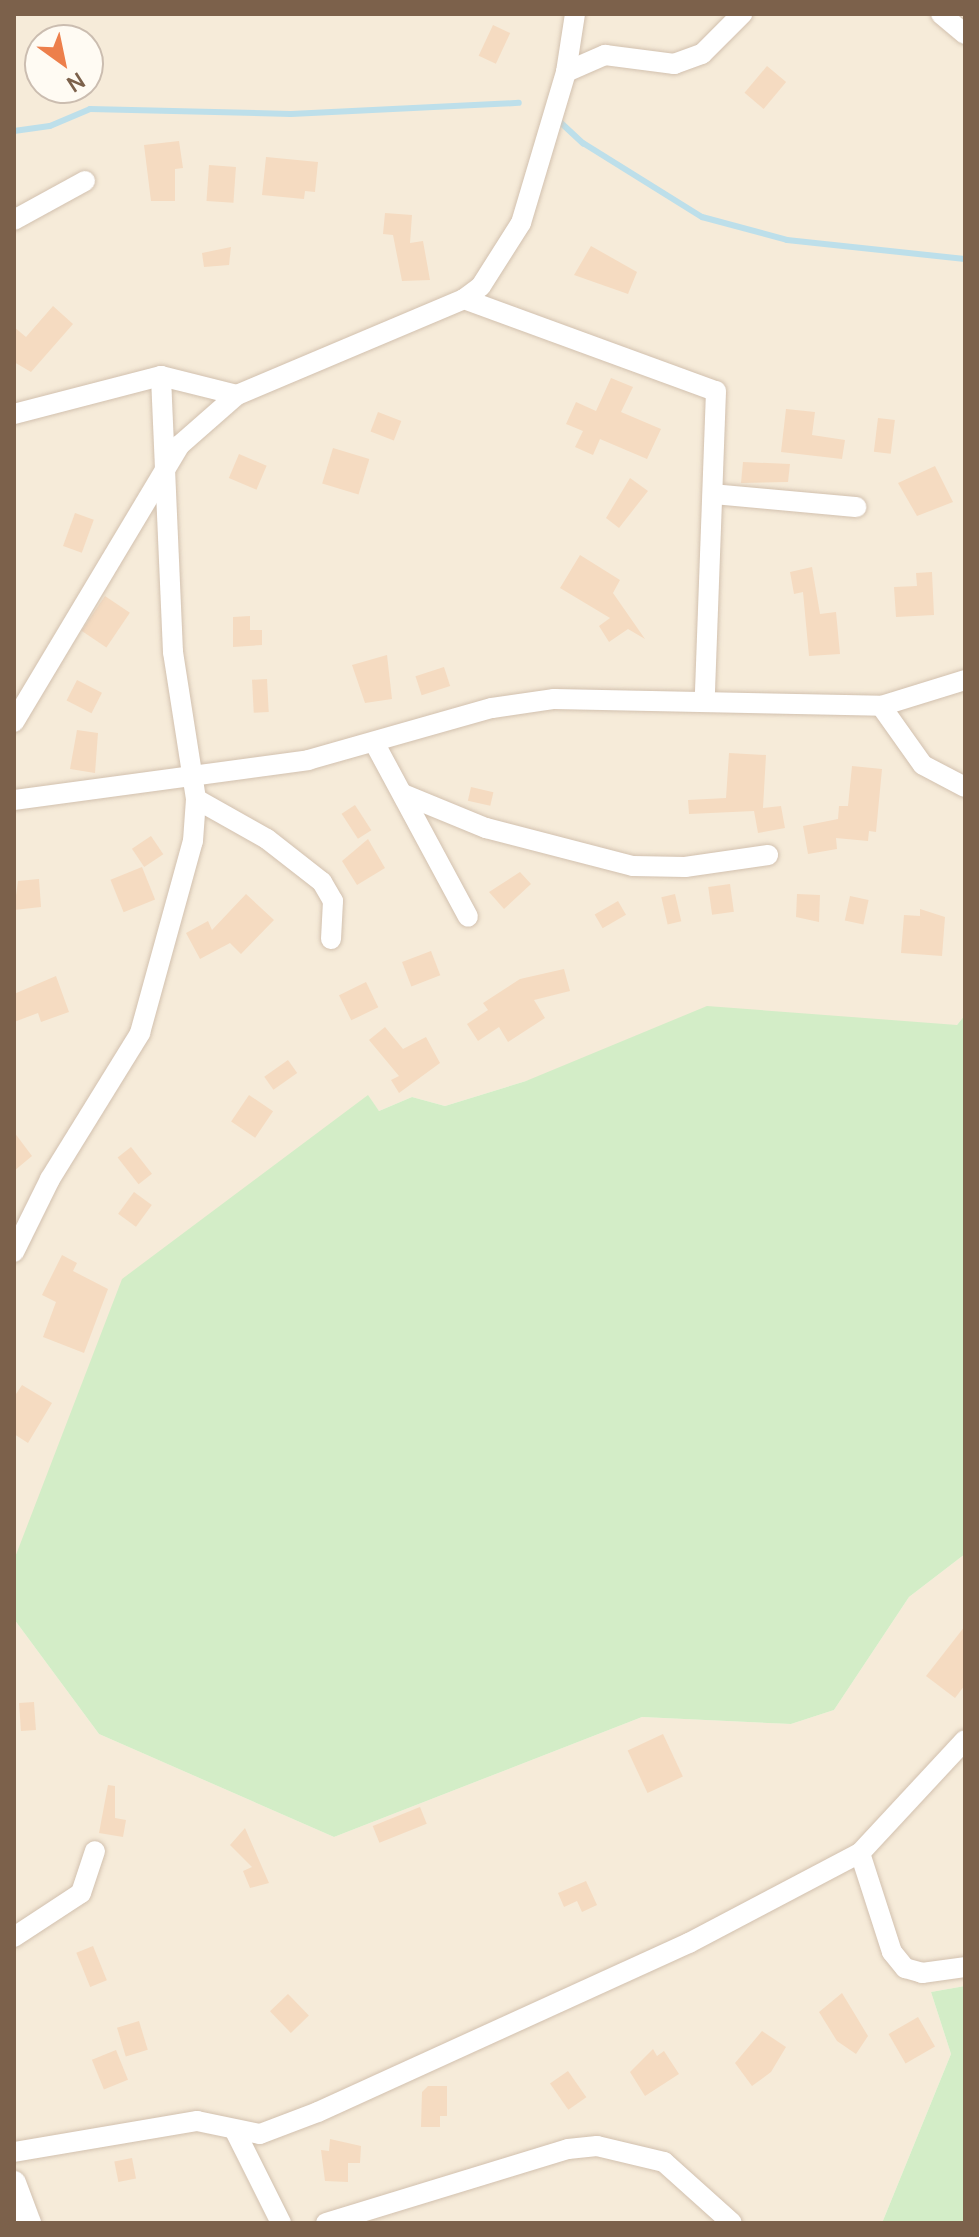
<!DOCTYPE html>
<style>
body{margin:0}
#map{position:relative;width:979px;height:2237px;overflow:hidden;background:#fef8eb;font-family:Manrope,sans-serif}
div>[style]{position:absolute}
.residential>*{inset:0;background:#f6ebd9}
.green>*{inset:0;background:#d3edc7}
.stream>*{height:6px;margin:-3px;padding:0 3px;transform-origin:3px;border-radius:3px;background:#bddfea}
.building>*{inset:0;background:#f5dbc1;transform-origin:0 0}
.roads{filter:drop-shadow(0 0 2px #d2c1af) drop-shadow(0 0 2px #d2c1af)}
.minor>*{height:20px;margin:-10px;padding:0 10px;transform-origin:10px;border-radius:10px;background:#fff}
.tertiary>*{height:24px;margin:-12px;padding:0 12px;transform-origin:12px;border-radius:12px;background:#fff}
span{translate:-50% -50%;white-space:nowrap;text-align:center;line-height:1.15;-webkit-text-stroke:6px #fffbf3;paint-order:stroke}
.frame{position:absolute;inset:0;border:16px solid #7c614b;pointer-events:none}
.north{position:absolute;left:24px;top:24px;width:80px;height:80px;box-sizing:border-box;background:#fffbf3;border:2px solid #cbbdb0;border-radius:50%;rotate:147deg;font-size:22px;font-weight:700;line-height:32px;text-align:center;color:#7c614b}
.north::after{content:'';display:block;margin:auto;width:28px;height:36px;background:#ed7f4b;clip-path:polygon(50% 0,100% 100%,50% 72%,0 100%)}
</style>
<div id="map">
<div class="residential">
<i style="clip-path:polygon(evenodd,14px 14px,965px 14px,965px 1015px,957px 1025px,526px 1081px,445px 1106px,412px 1097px,379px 1111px,367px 1096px,14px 1560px,14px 14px,40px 40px,88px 40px,88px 88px,40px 88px,40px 40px)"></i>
<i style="clip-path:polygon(965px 1554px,965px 1986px,931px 1992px,951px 2054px,882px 2223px,14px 2223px,14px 1619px,99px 1734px,334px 1837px,642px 1717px,791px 1724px,834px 1710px,909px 1597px)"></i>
</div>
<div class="green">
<i style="clip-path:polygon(707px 1006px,957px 1025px,965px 1015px,965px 1554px,909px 1597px,834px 1710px,791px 1724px,642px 1717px,334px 1837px,99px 1734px,14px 1619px,14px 1560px,122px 1279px,368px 1095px,379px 1111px,412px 1097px,445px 1106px,526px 1081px)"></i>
<i style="clip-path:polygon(965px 1986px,965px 2223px,882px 2223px,951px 2054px,931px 1992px)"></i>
</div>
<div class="stream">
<i style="left:559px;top:121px;width:33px;rotate:43deg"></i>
<i style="left:583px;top:143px;width:140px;rotate:31.9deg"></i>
<i style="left:702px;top:217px;width:88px;rotate:15.1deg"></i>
<i style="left:787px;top:240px;width:179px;rotate:6.1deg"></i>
<i style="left:14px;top:131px;width:36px;rotate:-8deg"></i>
<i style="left:50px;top:126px;width:43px;rotate:-23deg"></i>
<i style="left:90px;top:109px;width:201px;rotate:1.4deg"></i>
<i style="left:291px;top:114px;width:228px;rotate:-2.8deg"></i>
</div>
<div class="building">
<i style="left:493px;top:25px;width:19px;height:34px;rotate:25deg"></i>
<i style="left:767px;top:66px;width:25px;height:35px;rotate:40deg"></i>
<i style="clip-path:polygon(179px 141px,183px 168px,175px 169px,175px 201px,151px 201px,144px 145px)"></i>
<i style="clip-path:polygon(266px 157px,318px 162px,315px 192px,305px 191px,304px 199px,262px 195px)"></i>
<i style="left:209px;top:165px;width:27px;height:36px;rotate:4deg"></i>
<i style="clip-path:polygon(385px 213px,412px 215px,410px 243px,423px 241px,430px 280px,402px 281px,393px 235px,383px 234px)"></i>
<i style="clip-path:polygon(591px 246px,637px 272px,628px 294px,574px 275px)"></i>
<i style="clip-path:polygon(231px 247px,229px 265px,204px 267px,202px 253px)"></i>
<i style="clip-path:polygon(53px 306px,73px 324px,31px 372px,14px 362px,14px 327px,26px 337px)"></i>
<i style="clip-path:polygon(611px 378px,633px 387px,621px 412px,661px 429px,647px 459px,600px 439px,593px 455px,575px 447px,583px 431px,566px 424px,576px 402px,596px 411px)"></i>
<i style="clip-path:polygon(786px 409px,815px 412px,812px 435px,845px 440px,842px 459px,781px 452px)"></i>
<i style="left:378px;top:412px;width:25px;height:21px;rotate:21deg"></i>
<i style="left:878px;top:418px;width:17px;height:34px;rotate:7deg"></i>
<i style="left:333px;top:448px;width:38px;height:37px;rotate:17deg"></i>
<i style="left:239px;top:454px;width:30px;height:26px;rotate:23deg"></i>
<i style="clip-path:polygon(743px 462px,790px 464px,788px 482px,741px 483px)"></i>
<i style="clip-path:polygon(935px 466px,953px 502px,917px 516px,898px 483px)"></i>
<i style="clip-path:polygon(630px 478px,648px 491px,619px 528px,606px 518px)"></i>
<i style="left:75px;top:513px;width:20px;height:35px;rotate:20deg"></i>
<i style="clip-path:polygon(580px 555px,620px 580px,613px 593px,645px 639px,628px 629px,609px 642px,599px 626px,610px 618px,560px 588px)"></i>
<i style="clip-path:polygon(812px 567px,820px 614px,836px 612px,840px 654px,809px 656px,803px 592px,794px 594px,790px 572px)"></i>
<i style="clip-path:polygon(932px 572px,934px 615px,896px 617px,894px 587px,917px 586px,916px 573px)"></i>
<i style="left:105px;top:596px;width:30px;height:42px;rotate:34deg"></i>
<i style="clip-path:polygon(250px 616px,250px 630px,262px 630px,262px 645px,233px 647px,233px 617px)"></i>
<i style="clip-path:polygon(387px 655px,392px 699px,365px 703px,352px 665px)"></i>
<i style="left:444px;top:667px;width:20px;height:30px;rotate:72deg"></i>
<i style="left:267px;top:679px;width:33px;height:15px;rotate:87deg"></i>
<i style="left:77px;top:680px;width:28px;height:23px;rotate:27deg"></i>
<i style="clip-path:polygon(77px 730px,98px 733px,95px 773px,70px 769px)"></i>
<i style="clip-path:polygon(729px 753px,766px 755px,763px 808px,781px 806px,785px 828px,758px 833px,754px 811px,689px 814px,688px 800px,726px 798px)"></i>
<i style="clip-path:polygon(852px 766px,882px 769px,876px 832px,869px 831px,868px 841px,836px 838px,837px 849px,808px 854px,803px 826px,838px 819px,839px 806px,848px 806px)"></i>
<i style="left:471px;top:787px;width:23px;height:14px;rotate:13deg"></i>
<i style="left:355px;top:805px;width:30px;height:16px;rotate:57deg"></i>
<i style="left:151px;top:836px;width:22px;height:23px;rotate:56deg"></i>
<i style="clip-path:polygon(368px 839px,385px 868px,357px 885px,342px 861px)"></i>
<i style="left:142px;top:867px;width:35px;height:34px;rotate:68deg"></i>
<i style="clip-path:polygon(520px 872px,531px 884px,504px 909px,489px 892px)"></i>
<i style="clip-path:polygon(39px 879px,41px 907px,14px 910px,18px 881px)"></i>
<i style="left:730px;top:884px;width:28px;height:22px;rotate:82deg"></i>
<i style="clip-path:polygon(246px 894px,274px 920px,241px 954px,230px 943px,200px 959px,186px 933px,208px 921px,212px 930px)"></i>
<i style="left:675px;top:894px;width:28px;height:14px;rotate:77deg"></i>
<i style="clip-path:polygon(797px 894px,820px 895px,819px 922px,796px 917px)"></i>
<i style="left:850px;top:896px;width:19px;height:25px;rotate:12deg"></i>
<i style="left:618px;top:901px;width:16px;height:27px;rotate:60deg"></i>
<i style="clip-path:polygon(920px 909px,945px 917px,942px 956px,901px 953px,904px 915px,920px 916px)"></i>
<i style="left:431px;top:951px;width:26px;height:31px;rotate:69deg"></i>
<i style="clip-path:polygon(564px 969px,570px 991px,534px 1000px,545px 1018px,508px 1042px,499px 1027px,478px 1041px,467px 1024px,488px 1010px,483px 1003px,520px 979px)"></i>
<i style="clip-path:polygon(56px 976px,69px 1012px,41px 1022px,38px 1013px,14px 1022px,14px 994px)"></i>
<i style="left:366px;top:982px;width:28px;height:30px;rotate:64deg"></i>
<i style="clip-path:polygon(385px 1027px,403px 1049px,426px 1037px,440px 1063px,399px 1093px,391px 1080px,399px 1076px,369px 1040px)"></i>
<i style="left:288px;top:1060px;width:16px;height:29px;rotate:55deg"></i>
<i style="left:249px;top:1095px;width:29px;height:32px;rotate:34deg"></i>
<i style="clip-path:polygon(14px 1132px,32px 1156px,14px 1171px)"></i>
<i style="left:131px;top:1147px;width:34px;height:17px;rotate:52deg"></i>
<i style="left:134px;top:1192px;width:22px;height:27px;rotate:36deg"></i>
<i style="clip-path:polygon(62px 1255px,77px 1263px,73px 1271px,108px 1289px,84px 1353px,43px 1337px,56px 1302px,42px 1295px)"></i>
<i style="clip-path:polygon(22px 1385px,52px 1403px,28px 1443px,14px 1434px,14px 1397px)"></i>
<i style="clip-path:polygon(965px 1626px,965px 1685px,955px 1698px,926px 1676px)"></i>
<i style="left:34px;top:1702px;width:28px;height:15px;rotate:86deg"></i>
<i style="left:663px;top:1734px;width:47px;height:39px;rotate:65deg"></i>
<i style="clip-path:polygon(108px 1785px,115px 1786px,115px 1818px,126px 1820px,123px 1837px,99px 1833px)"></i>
<i style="left:420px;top:1807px;width:18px;height:51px;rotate:68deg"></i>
<i style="clip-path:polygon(245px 1828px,269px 1883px,250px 1888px,243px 1871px,252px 1867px,230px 1845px)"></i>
<i style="clip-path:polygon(586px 1881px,597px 1905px,582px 1912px,577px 1901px,564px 1907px,558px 1893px)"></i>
<i style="left:93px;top:1946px;width:37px;height:18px;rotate:68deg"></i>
<i style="clip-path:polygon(842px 1993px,868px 2036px,856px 2054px,837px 2041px,819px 2012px)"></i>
<i style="left:288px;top:1994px;width:30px;height:25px;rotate:46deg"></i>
<i style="left:918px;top:2017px;width:34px;height:34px;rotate:60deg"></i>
<i style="left:139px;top:2021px;width:30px;height:23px;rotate:73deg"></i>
<i style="clip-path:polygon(762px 2031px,786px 2047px,771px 2072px,752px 2086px,735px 2063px)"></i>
<i style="clip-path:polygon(653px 2049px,657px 2056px,664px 2051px,679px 2074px,645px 2096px,630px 2072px)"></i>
<i style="left:116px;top:2050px;width:32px;height:26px;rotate:68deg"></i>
<i style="left:568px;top:2071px;width:32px;height:22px;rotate:55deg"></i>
<i style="clip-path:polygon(428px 2086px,447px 2086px,447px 2116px,440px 2116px,440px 2127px,421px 2127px,422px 2092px)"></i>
<i style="clip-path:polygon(330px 2139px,361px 2146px,360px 2163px,348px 2163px,348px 2182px,325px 2181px,321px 2150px,329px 2151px)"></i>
<i style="left:132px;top:2158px;width:21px;height:18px;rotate:79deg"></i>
</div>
<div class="roads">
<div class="minor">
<i style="left:941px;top:14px;width:31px;rotate:40deg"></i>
<i style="left:566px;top:72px;width:43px;rotate:-23.6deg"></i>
<i style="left:605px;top:55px;width:70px;rotate:7.4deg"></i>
<i style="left:674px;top:64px;width:30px;rotate:-20deg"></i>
<i style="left:702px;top:54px;width:57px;rotate:-45deg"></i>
<i style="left:14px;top:220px;width:81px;rotate:-28.8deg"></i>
<i style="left:464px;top:299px;width:268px;rotate:20.1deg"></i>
<i style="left:716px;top:391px;width:307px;rotate:92.1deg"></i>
<i style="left:14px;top:414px;width:152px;rotate:-14.5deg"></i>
<i style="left:161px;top:376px;width:78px;rotate:14deg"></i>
<i style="left:713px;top:494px;width:144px;rotate:5.2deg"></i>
<i style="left:881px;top:706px;width:72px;rotate:54.6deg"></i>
<i style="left:923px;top:765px;width:47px;rotate:27.6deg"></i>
<i style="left:14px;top:722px;width:323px;rotate:-59.1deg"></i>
<i style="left:180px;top:445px;width:76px;rotate:-41.3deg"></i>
<i style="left:237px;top:395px;width:246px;rotate:-22.9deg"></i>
<i style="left:464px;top:299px;width:21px;rotate:-37deg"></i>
<i style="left:481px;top:286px;width:75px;rotate:-57.6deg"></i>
<i style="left:521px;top:223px;width:158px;rotate:-73.4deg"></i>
<i style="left:566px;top:72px;width:59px;rotate:-81.2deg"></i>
<i style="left:375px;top:744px;width:196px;rotate:61.7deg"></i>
<i style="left:403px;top:794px;width:90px;rotate:22.3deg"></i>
<i style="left:486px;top:828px;width:152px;rotate:14.5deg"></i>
<i style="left:633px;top:866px;width:52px;rotate:1.1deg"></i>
<i style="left:685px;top:867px;width:84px;rotate:-8.2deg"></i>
<i style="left:196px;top:799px;width:81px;rotate:29.4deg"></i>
<i style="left:267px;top:839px;width:70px;rotate:38deg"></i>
<i style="left:322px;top:882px;width:22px;rotate:60deg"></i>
<i style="left:333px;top:901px;width:38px;rotate:93deg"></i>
<i style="left:14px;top:800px;width:297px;rotate:-7.7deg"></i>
<i style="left:308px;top:760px;width:191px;rotate:-15.8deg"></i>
<i style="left:492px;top:708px;width:63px;rotate:-8.3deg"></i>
<i style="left:554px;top:699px;width:327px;rotate:1.2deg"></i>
<i style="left:881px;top:706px;width:88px;rotate:-17.2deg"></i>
<i style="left:14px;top:1252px;width:81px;rotate:-63.7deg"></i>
<i style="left:50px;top:1179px;width:172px;rotate:-58.3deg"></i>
<i style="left:140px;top:1033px;width:199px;rotate:-74.6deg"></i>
<i style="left:193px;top:841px;width:42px;rotate:-85.9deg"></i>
<i style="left:196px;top:799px;width:149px;rotate:-98.9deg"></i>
<i style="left:173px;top:652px;width:276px;rotate:-92.5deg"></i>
<i style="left:860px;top:1853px;width:104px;rotate:72.1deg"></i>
<i style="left:892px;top:1952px;width:21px;rotate:51deg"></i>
<i style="left:905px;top:1968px;width:18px;rotate:16deg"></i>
<i style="left:922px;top:1973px;width:43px;rotate:-7.9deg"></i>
<i style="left:14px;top:1937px;width:80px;rotate:-33.3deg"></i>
<i style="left:81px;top:1893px;width:44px;rotate:-71.6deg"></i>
<i style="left:235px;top:2131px;width:103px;rotate:63.4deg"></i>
<i style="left:14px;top:2152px;width:186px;rotate:-9.6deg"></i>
<i style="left:197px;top:2121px;width:64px;rotate:11.7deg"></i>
<i style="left:260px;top:2134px;width:62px;rotate:-20.8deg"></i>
<i style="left:318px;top:2112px;width:408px;rotate:-24.5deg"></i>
<i style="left:689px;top:1943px;width:193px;rotate:-27.8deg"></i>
<i style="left:860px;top:1853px;width:154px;rotate:-47.1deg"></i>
<i style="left:326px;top:2223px;width:253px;rotate:-17deg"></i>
<i style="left:568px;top:2149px;width:29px;rotate:-6deg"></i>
<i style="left:597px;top:2146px;width:69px;rotate:13.4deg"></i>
<i style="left:664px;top:2162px;width:91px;rotate:41.9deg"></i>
</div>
<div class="tertiary">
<i style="left:14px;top:2183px;width:43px;rotate:69.4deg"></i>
</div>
</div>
<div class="frame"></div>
<div class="north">N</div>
</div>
